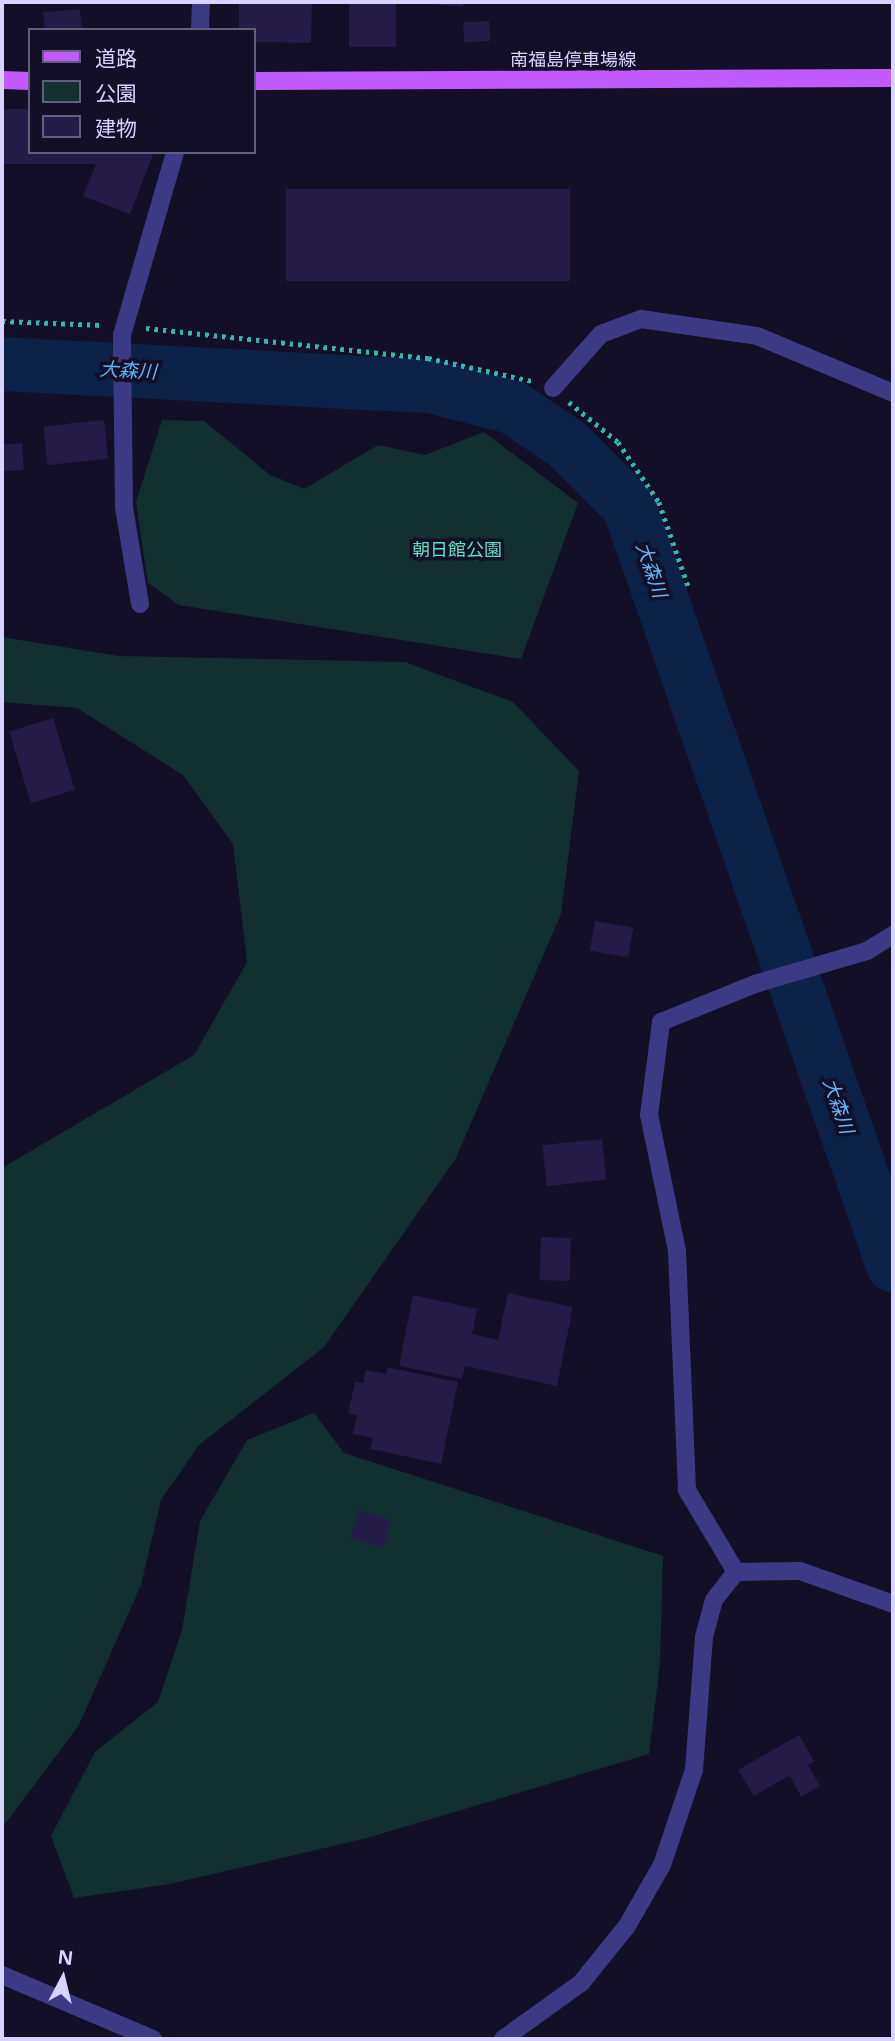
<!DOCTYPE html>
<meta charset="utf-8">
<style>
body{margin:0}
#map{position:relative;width:895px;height:2041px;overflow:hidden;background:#130f26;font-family:"Noto Sans","Noto Sans JP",sans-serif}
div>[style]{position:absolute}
.green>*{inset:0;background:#12302f}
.river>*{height:54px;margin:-27px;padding:0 27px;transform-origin:27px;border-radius:27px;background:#0c2248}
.building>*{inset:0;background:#241b47;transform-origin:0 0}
.path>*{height:4.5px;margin-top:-2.25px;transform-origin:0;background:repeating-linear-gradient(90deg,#2fb8b0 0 3.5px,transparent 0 8.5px)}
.minor>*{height:18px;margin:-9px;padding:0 9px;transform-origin:9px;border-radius:9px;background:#3d3a85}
.major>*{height:18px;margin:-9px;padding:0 9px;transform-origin:9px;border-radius:9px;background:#c25bff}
span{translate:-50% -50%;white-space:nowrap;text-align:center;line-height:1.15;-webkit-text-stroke:7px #130f26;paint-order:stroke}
.street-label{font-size:18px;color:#d9d4ff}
.park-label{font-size:18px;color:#5fe0c0}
.water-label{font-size:19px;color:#62b6ff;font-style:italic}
.frame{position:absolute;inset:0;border:4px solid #d9d4ff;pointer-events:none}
.legend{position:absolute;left:28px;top:28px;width:228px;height:126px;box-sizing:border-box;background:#130f26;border:2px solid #625e7d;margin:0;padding:9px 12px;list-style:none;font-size:21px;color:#d9d4ff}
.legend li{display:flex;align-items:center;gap:14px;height:35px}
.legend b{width:35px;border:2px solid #625e7d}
.north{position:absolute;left:28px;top:1943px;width:70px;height:70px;-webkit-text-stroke:5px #130f26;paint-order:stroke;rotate:7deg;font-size:19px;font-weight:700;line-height:28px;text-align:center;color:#d9d4ff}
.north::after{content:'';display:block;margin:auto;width:24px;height:32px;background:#d9d4ff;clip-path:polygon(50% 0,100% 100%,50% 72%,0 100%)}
</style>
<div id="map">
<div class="green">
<i style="clip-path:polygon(162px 420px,204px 421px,270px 475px,304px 489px,378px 445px,425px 455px,484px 432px,578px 503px,521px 659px,179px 605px,148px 583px,136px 502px)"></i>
<i style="clip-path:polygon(2px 637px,119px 656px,405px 662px,513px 702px,579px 771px,561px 914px,456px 1158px,324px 1347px,199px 1445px,161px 1500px,141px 1585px,79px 1725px,2px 1828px,2px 1168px,194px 1055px,247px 962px,233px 844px,183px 775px,77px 708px,2px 702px)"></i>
<i style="clip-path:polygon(314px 1413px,344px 1453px,663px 1556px,660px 1664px,649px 1754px,367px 1838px,170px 1884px,74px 1898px,51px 1836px,95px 1752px,158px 1702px,182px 1630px,200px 1521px,247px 1440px)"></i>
</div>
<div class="river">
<i style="left:2px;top:364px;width:433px;rotate:3deg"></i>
<i style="left:434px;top:387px;width:81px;rotate:14.4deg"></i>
<i style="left:512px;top:407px;width:66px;rotate:33.9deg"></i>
<i style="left:567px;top:444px;width:88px;rotate:45deg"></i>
<i style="left:629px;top:506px;width:804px;rotate:70.82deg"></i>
</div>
<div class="building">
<i style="clip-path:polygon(239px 2px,312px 2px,311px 43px,254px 42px,254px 30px,239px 30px)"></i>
<i style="left:349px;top:2px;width:47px;height:45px"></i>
<i style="clip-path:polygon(415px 2px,463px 2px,463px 7px)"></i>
<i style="left:80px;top:9px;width:21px;height:37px;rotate:85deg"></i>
<i style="left:489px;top:21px;width:20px;height:26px;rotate:87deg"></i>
<i style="clip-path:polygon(2px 109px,30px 109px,30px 152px,154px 152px,130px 214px,83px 196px,96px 164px,2px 164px)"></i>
<i style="left:286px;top:189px;width:284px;height:92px"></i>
<i style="left:104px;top:420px;width:39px;height:61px;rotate:84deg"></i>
<i style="left:22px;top:443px;width:27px;height:20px;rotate:86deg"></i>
<i style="left:53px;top:718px;width:75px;height:46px;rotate:73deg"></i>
<i style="left:595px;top:921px;width:39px;height:30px;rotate:10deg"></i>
<i style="left:602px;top:1139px;width:41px;height:60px;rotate:84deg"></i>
<i style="left:541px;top:1237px;width:30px;height:43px;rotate:2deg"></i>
<i style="clip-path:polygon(508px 1293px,573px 1307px,557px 1386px,465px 1366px,462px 1379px,399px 1366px,413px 1295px,477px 1309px,472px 1334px,498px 1340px)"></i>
<i style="clip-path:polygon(387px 1367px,458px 1382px,441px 1464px,370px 1449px,373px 1438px,353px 1434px,357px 1415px,348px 1414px,355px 1382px,363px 1383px,366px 1370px,386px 1374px)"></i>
<i style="left:359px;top:1510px;width:34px;height:29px;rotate:17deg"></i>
<i style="clip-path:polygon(799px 1735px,814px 1761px,808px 1765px,820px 1786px,801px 1797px,790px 1775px,754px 1796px,738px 1770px)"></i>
</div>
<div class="path">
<i style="left:2px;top:321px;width:100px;rotate:2.3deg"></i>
<i style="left:146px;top:328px;width:284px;rotate:6.1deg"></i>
<i style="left:428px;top:358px;width:107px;rotate:12.5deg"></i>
<i style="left:569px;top:402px;width:63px;rotate:39.2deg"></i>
<i style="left:618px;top:442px;width:73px;rotate:55.7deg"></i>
<i style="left:659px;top:502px;width:91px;rotate:70.8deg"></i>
</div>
<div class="minor">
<i style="left:200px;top:30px;width:28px;rotate:-88deg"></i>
<i style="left:553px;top:388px;width:72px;rotate:-48.4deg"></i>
<i style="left:601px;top:334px;width:43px;rotate:-20.6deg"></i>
<i style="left:641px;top:319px;width:117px;rotate:8.3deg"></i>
<i style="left:757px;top:336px;width:147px;rotate:22.7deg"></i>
<i style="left:140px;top:604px;width:98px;rotate:-99.4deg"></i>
<i style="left:124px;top:507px;width:172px;rotate:-90.7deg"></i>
<i style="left:122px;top:335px;width:191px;rotate:-73.8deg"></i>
<i style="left:736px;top:1572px;width:96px;rotate:-120.9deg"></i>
<i style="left:687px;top:1490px;width:239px;rotate:-92.4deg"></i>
<i style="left:677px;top:1251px;width:139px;rotate:-101.6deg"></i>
<i style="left:649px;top:1115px;width:94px;rotate:-82.6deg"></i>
<i style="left:661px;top:1022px;width:101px;rotate:-22deg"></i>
<i style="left:755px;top:984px;width:117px;rotate:-16.4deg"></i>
<i style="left:867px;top:951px;width:31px;rotate:-32deg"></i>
<i style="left:2px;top:1975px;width:164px;rotate:23deg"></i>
<i style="left:503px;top:2039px;width:96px;rotate:-35.7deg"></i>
<i style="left:581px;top:1983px;width:73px;rotate:-51.1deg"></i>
<i style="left:627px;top:1926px;width:70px;rotate:-60.2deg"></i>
<i style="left:662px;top:1865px;width:100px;rotate:-71.4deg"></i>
<i style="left:694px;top:1770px;width:133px;rotate:-85.7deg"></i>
<i style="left:704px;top:1637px;width:38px;rotate:-75deg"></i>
<i style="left:714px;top:1600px;width:36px;rotate:-52deg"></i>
<i style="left:736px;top:1572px;width:64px;rotate:-0.9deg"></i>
<i style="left:800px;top:1571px;width:99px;rotate:19.5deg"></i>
</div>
<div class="major">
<i style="left:2px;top:80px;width:28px;rotate:2deg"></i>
<i style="left:254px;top:81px;width:639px;rotate:-0.27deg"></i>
</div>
<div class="street-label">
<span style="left:573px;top:59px">南福島停車場線</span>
</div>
<div class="park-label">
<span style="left:457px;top:549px">朝日館公園</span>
</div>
<div class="water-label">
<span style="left:128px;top:371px;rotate:3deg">大森川</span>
<span style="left:651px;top:570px;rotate:71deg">大森川</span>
<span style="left:838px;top:1106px;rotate:71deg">大森川</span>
</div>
<div class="frame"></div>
<ul class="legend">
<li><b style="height:9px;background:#c25bff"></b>道路</li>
<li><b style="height:19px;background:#12302f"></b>公園</li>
<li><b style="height:19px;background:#241b47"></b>建物</li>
</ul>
<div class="north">N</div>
</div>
